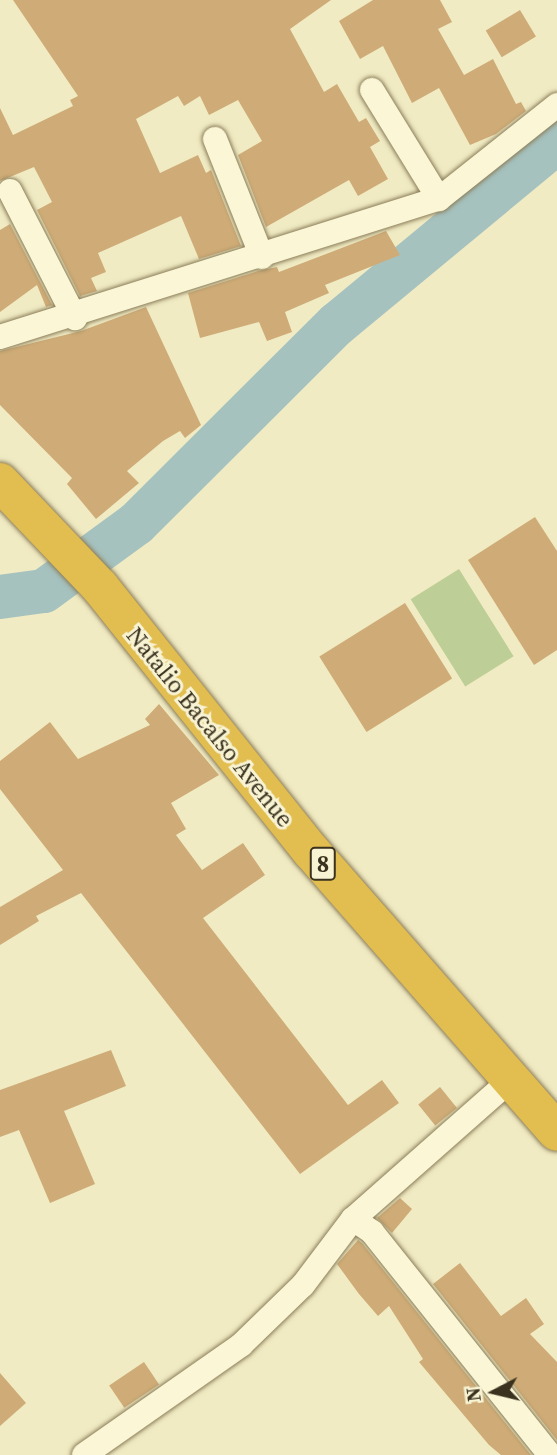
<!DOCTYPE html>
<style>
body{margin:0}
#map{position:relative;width:557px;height:1455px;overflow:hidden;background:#f0ebc3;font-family:"Source Serif 4",serif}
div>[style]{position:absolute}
.green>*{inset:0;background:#bdce96;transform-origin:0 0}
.river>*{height:44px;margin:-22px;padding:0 22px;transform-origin:22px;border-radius:22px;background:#a5c2bf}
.building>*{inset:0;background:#cfac77;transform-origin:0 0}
.roads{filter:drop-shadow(0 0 2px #8b7d59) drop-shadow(0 0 2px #8b7d59)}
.street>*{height:24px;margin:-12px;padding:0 12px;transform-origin:12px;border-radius:12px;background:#faf6d6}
.highway>*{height:38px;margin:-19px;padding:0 19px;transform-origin:19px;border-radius:19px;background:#e2bd50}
span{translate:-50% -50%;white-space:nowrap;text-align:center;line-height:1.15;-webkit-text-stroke:6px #f7f3d3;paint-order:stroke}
.shield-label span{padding:2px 5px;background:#f7f3d3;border:2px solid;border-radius:5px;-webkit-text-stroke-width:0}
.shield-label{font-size:23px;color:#3a311e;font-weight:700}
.street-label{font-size:24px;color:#3a311e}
.north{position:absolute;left:459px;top:1357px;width:70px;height:70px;-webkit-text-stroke:5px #f7f3d3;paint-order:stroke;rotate:263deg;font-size:19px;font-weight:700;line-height:28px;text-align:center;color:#3a311e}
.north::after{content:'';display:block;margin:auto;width:24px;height:32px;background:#3a311e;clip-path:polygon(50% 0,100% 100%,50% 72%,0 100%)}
</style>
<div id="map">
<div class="green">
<i style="left:459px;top:569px;width:103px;height:57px;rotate:58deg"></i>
</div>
<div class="river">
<i style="left:0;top:597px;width:44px;rotate:-7.8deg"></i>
<i style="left:44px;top:591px;width:114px;rotate:-36.1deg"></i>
<i style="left:136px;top:524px;width:284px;rotate:-44.9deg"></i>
<i style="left:337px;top:324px;width:286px;rotate:-39.6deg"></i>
</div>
<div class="building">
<i style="clip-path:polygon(13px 0,331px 0,290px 29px,324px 92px,337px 84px,359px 122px,366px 118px,380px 141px,370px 147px,388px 179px,358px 196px,349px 180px,266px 227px,238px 155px,262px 141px,238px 100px,209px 115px,200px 96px,184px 106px,178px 96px,136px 119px,160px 173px,198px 155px,206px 173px,211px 170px,241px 246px,199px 259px,181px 216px,98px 253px,106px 272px,91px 278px,97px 291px,80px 296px,37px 210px,52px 202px,34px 167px,0 181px,0 108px,13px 135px,73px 106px,70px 100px,78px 96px)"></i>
<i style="clip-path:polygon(373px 0,440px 0,452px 22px,438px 29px,464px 75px,493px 59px,516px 104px,521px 102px,526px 111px,496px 134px,470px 145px,439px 88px,412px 103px,383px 46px,360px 59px,339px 21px)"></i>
<i style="left:520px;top:10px;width:31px;height:40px;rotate:59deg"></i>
<i style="clip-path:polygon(10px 224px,52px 305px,46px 307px,37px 285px,0 312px,0 230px)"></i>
<i style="clip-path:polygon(386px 231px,400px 255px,325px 285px,329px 293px,285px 312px,292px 332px,267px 341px,259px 322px,200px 338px,188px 293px,258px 271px,277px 267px,279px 272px)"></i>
<i style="clip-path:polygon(146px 307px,201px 425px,185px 438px,180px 431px,163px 441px,127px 471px,139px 483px,96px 519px,67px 484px,72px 478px,0 405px,0 351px,81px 331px)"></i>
<i style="clip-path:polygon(535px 517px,557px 551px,557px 650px,534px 665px,468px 560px)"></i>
<i style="left:405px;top:603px;width:89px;height:101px;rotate:58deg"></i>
<i style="clip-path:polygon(159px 704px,219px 775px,171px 803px,186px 829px,176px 835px,202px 870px,243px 843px,265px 875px,203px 918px,348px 1105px,382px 1080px,399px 1103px,300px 1174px,81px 893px,36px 916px,39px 921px,0 945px,0 907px,63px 870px,0 789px,0 761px,50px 722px,78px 759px,150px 725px,145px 719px)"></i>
<i style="clip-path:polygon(111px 1050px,126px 1086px,64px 1111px,95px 1184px,50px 1203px,19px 1130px,0 1137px,0 1090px)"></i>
<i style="left:440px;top:1087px;width:27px;height:28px;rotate:51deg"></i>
<i style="clip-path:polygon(400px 1198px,412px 1209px,392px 1233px,377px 1218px)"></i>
<i style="clip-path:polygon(358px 1240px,362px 1243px,531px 1455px,501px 1455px,489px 1445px,419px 1362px,423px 1359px,389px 1306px,378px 1316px,359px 1294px,337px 1264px)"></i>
<i style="clip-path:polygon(460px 1263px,501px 1316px,526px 1298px,544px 1324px,530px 1334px,557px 1362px,557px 1440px,433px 1284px)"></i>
<i style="left:144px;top:1362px;width:27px;height:42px;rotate:56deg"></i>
<i style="clip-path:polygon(0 1373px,26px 1403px,0 1426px)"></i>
</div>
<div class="roads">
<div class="street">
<i style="left:372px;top:90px;width:128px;rotate:58.4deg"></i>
<i style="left:215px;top:139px;width:127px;rotate:68.3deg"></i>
<i style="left:10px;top:191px;width:143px;rotate:62.9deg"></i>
<i style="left:0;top:337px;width:460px;rotate:-17.5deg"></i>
<i style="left:439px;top:199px;width:151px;rotate:-38.5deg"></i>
<i style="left:353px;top:1219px;width:23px;rotate:34deg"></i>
<i style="left:372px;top:1232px;width:285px;rotate:51.4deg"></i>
<i style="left:84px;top:1455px;width:192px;rotate:-35deg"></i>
<i style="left:241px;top:1345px;width:86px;rotate:-44.1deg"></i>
<i style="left:303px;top:1285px;width:83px;rotate:-52.9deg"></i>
<i style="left:353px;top:1219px;width:212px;rotate:-41.4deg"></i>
</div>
<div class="highway">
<i style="left:0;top:482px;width:145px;rotate:46.4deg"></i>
<i style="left:100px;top:587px;width:338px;rotate:51.4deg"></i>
<i style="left:311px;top:851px;width:373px;rotate:48.8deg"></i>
</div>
</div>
<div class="shield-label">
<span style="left:323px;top:864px">8</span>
</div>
<div class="street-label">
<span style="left:210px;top:727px;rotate:51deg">Natalio Bacalso Avenue</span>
</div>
<div class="north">N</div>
</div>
